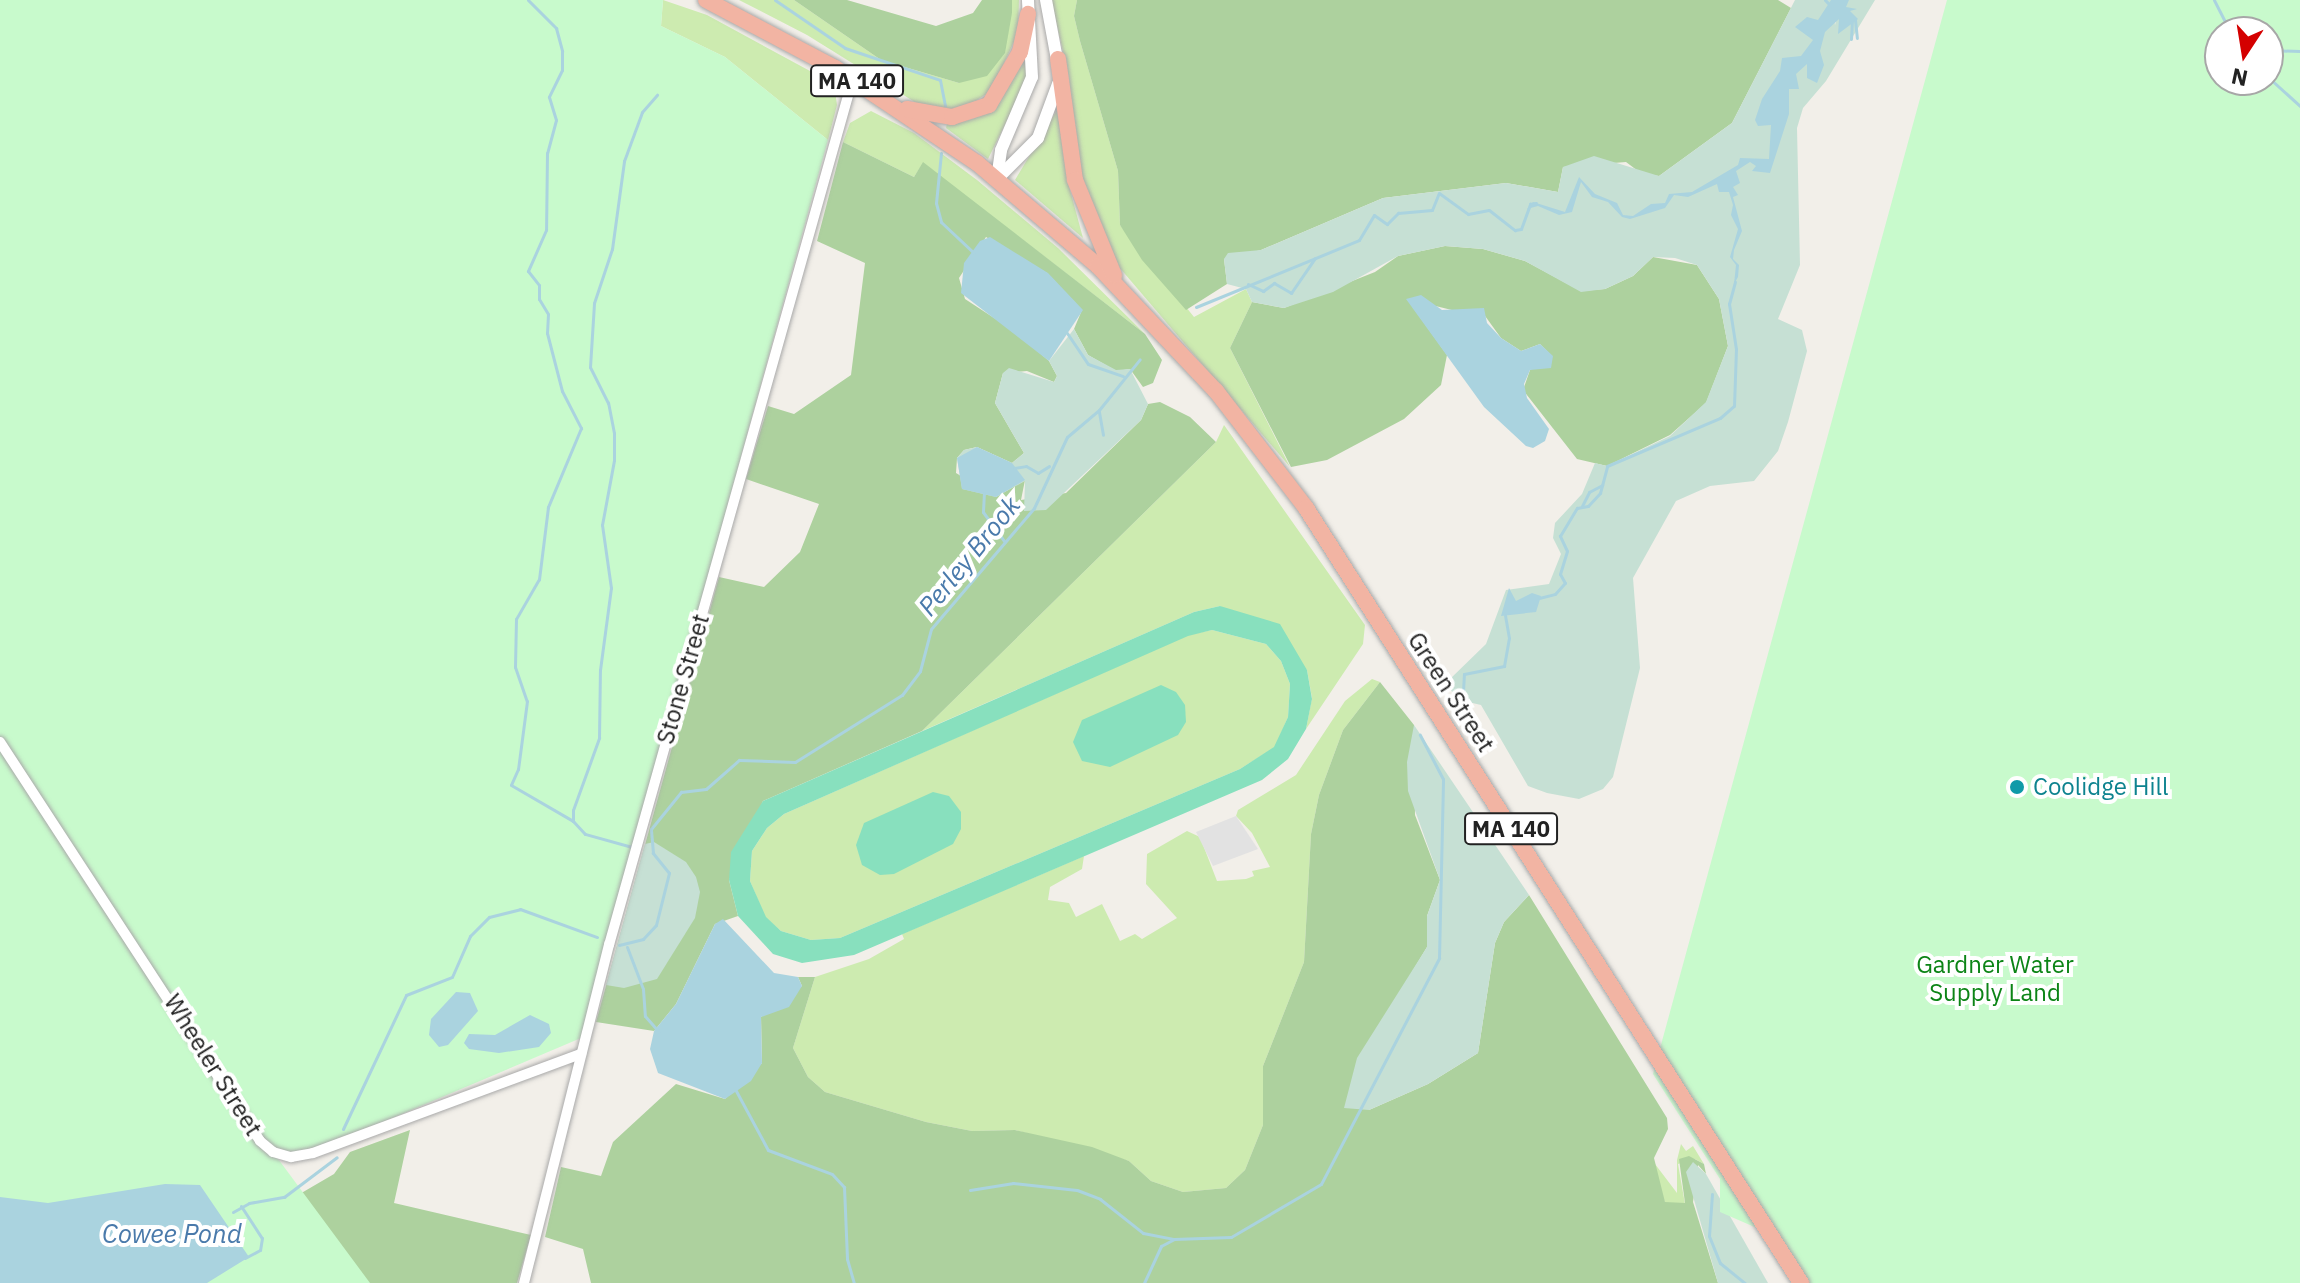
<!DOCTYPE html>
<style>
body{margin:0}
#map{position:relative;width:2300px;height:1283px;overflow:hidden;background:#f2efe9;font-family:"IBM Plex Sans",sans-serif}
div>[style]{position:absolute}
.grass>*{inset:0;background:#cdebb0}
.forest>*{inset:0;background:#add19e}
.wetland>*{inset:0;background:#c6e0d4}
.park>*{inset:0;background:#c8facc}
.pitch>*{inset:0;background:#88e0be}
.parking>*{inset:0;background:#e2e2e2}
.water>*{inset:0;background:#aad3df}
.stream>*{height:3px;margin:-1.5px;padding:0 1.5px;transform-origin:1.5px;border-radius:1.5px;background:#aad3df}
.roads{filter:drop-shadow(0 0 2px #a9a9a9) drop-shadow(0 0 2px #a9a9a9)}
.minor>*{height:10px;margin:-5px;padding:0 5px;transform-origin:5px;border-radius:5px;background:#fff}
.tertiary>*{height:12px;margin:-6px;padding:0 6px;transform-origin:6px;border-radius:6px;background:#fff}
.trunk>*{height:16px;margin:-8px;padding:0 8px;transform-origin:8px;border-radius:8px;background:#f2b4a3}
.dots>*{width:22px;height:22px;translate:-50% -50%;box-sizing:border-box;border:4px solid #fff;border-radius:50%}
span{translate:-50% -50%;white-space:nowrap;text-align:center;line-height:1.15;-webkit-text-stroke:8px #fff;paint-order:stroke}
.shield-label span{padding:2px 6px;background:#fff;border:2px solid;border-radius:6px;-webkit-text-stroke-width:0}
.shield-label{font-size:22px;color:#222;font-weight:700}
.street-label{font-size:24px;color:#222}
.culture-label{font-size:24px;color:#0d838f}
.left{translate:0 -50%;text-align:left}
.park-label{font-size:24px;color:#0c8416}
.water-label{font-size:26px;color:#4a7aab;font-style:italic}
.north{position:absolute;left:2204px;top:16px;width:80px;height:80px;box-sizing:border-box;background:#fff;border:2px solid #a7a7a7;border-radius:50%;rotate:192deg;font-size:22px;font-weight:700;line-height:32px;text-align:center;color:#222}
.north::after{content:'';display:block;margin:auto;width:28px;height:36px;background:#d40000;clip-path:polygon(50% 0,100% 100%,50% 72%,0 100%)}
</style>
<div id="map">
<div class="grass">
<i style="clip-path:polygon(663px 0,707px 15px,834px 84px,837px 105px,828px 140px,725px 57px,661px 26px)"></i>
<i style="clip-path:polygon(739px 0,794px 0,881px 60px,959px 83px,1012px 13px,1012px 0,1019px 0,1018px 33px,991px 91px,960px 111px,926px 109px,807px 35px)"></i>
<i style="clip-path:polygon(1051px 0,1077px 0,1074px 16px,1080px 41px,1118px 171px,1120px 225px,1194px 317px,1246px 289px,1252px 302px,1230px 348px,1290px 467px,1113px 260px,1077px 170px,1069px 77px)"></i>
<i style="clip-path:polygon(1024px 59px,1028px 60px,1026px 82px,988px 159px,946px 128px,947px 123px,973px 119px,998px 103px)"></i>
<i style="clip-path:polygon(1057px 110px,1070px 190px,1083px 238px,1015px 180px)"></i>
<i style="clip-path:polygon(871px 111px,914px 133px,977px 180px,1058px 248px,1145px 334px,923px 163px,914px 177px,843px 142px,850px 123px)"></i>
<i style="clip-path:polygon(1224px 425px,1365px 625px,1363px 644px,1306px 729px,1312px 698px,1307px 670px,1220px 606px,1194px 612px,922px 731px,1216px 442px)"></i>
<i style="clip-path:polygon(1212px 630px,1266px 644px,1281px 661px,1290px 684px,1288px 717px,1275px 747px,1240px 769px,840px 938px,811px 940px,781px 931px,765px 917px,750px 881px,752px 851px,767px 828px,784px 814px,1188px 635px)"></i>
<i style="clip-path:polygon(1372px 679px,1380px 682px,1343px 730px,1319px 795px,1311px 834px,1304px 962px,1263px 1066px,1263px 1125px,1245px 1170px,1226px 1188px,1183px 1192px,1151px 1181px,1129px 1161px,1015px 1130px,972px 1131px,926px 1122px,825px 1092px,808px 1077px,793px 1048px,815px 977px,869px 959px,904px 939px,902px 934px,1084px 856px,1082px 869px,1050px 887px,1048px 900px,1069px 903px,1076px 917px,1102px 904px,1120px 941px,1135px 934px,1142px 939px,1177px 918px,1146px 884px,1147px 854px,1187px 831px,1200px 837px,1217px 881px,1246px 879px,1254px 876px,1252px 871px,1270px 867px,1252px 833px,1236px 816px,1238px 810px,1296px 775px,1345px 701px)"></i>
<i style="clip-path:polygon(1681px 1144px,1686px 1151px,1693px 1146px,1704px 1164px,1695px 1159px,1678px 1164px,1685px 1204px,1675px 1206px,1665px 1202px,1658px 1189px,1655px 1164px,1677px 1193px,1677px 1160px)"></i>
</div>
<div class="forest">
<i style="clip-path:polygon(794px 0,847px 0,936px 26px,973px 13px,982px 0,1012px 0,1012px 13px,1005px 53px,987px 76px,959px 83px,881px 60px)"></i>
<i style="clip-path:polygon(1077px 0,1778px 0,1791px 8px,1732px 123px,1659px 176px,1642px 174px,1626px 162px,1563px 167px,1558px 192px,1506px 183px,1383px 198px,1261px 250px,1224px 259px,1227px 284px,1186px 310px,1142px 260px,1120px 225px,1118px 171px,1080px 41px,1074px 16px)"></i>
<i style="clip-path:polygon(843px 142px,914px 177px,923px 162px,1145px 334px,1162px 360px,1153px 383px,1143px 387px,1130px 369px,1116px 371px,1088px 355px,1074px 329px,1082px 310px,1047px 273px,986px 237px,959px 278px,965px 299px,1014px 331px,1049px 361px,1057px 376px,1054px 382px,1027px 371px,1003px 373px,995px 403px,1024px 453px,1012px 463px,977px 447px,964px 450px,957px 458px,956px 473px,996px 497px,1025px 480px,1021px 500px,1066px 493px,1141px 420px,1148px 404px,1160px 402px,1190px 417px,1216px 442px,922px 731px,763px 801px,729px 880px,738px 916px,715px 924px,676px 1004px,654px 1031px,596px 1022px,719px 577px,764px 587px,800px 552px,819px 504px,746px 479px,768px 406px,794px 414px,851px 375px,865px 263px,817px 241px)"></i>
<i style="clip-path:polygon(1445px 246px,1483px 249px,1525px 261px,1581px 291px,1605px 289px,1633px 276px,1653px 257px,1697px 265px,1719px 299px,1728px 346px,1706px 403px,1670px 435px,1607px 466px,1577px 459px,1523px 390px,1530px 370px,1552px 356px,1540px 344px,1521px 351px,1501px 338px,1480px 309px,1464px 313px,1407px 299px,1447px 355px,1441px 385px,1404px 419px,1327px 460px,1291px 467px,1230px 348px,1252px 302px,1284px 308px,1375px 272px,1398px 256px)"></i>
<i style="clip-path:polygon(1380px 682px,1414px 725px,1415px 815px,1440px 880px,1427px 916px,1427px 947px,1412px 972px,1369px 1110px,1428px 1084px,1478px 1053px,1495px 943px,1504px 922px,1529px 895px,1667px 1118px,1668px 1129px,1654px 1158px,1665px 1202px,1685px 1203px,1679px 1159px,1689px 1156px,1704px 1164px,1706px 1174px,1698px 1165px,1693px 1202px,1718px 1283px,591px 1283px,583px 1249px,545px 1237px,561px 1167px,601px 1176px,613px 1142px,676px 1084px,725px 1099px,762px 1063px,761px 1017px,802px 986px,798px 977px,815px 977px,793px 1048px,808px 1077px,825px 1092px,926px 1122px,972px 1131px,1015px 1130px,1092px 1147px,1129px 1161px,1151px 1181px,1183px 1192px,1226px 1188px,1245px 1170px,1263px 1125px,1263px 1066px,1304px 962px,1311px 834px,1319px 795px,1343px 730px)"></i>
<i style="clip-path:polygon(410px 1130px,394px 1203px,531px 1235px,517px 1283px,207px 1283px,286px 1202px,334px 1174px,350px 1152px)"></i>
</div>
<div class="wetland">
<i style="clip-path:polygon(1795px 0,1832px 0,1835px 25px,1841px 0,1875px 0,1826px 81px,1803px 108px,1797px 128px,1800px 265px,1778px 319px,1802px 330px,1807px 351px,1788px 422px,1778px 451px,1754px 481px,1710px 486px,1676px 501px,1633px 578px,1640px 668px,1613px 777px,1603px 789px,1579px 799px,1547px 793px,1528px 786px,1481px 705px,1464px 701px,1449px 689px,1449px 680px,1486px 644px,1506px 590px,1549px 584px,1561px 554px,1553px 538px,1555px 523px,1582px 494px,1595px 463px,1607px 466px,1670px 436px,1706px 402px,1728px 346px,1719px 299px,1697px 265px,1675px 258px,1653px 257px,1633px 276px,1605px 289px,1581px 292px,1525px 261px,1483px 249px,1445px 246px,1398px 256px,1333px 292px,1284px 308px,1252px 302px,1246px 289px,1227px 284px,1224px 259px,1228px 253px,1261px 250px,1383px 198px,1506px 183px,1558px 192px,1563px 167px,1594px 156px,1659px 176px,1732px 123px)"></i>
<i style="clip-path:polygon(1074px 329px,1088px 355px,1116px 370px,1130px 369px,1148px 404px,1141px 420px,1046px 510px,1024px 511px,1025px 481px,996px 497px,962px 489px,957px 458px,964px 450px,977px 447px,1012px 463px,1024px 453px,995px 403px,1003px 373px,1009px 368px,1054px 382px,1057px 376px,1049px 361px)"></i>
<i style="clip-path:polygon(1414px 725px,1529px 895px,1504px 922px,1495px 943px,1478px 1053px,1428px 1084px,1369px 1110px,1344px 1108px,1357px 1058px,1427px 947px,1427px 916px,1440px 880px,1408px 791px,1407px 762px)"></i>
<i style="clip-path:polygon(654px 842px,686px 862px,696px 877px,700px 892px,695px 918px,657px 979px,624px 988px,606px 985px,645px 844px)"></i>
<i style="clip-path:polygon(1693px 1162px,1706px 1174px,1768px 1283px,1718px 1283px,1686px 1172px)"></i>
</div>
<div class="park">
<i style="clip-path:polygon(0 0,663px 0,661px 26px,725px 57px,828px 140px,581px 1038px,310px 1153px,273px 1152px,370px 1283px,0 1283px)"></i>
<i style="clip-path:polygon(evenodd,1947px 0,2300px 0,2300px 1283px,1803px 1283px,1773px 1235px,1720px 1212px,1720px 1179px,1653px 1074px,1947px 0,2220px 32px,2268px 32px,2268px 80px,2220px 80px,2220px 32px)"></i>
</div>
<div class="pitch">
<i style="clip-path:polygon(evenodd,1220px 606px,1280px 624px,1307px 670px,1312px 699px,1306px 729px,1288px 759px,1262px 780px,854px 955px,802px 963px,773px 954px,738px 916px,729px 880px,731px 852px,763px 801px,1194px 612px,1220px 606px,1212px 630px,1266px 644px,1281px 661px,1290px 684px,1288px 717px,1274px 747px,1240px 769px,840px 938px,811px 940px,781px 931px,766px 917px,750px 881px,752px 851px,767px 828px,784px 814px,1188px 636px,1212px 630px)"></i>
<i style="clip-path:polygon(1161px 685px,1176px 692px,1185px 705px,1186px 722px,1178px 735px,1110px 767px,1082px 761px,1073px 742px,1082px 720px)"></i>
<i style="clip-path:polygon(933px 792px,949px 796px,961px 812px,961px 829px,953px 844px,894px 874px,880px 875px,862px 865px,856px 845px,864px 823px)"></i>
</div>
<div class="parking">
<i style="clip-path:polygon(1236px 816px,1258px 849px,1213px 866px,1196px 832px)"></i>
</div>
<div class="water">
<i style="clip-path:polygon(1831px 0,1849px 0,1846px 7px,1857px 9px,1850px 11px,1858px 19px,1838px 34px,1839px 19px,1825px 32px,1820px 51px,1824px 65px,1817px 83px,1807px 78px,1807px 64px,1796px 74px,1799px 89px,1789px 89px,1789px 114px,1770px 173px,1752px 171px,1756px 166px,1750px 162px,1736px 171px,1740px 183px,1733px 187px,1738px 195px,1733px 197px,1742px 231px,1734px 250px,1733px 259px,1739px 265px,1738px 277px,1734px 284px,1736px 265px,1730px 257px,1738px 229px,1731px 215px,1733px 205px,1729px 192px,1719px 192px,1717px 184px,1688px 197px,1674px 195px,1665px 208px,1630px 219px,1622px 217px,1608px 202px,1592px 197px,1581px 182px,1572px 212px,1559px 215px,1538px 206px,1527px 209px,1533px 202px,1565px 212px,1579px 177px,1595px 194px,1617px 203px,1623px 215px,1633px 216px,1651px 204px,1665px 203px,1669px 194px,1692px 192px,1738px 165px,1740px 158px,1769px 159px,1771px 125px,1758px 126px,1755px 120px,1762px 99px,1780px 71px,1782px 58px,1801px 56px,1813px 40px,1795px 27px,1807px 17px,1818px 20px)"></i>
<i style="clip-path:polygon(990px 237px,1048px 273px,1083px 310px,1049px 361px,961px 293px,964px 263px,980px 241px)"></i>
<i style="clip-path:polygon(1421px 295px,1442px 310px,1484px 308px,1487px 323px,1501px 338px,1521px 351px,1540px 344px,1553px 356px,1551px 368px,1530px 370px,1524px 384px,1527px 398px,1549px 429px,1545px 441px,1533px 448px,1526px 446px,1484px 407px,1406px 299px)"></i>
<i style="clip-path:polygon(977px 447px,1012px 463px,1025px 480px,996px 497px,962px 489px,957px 458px)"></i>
<i style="clip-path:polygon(1509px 588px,1516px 601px,1532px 593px,1541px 596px,1536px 612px,1501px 616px)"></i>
<i style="clip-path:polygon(723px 919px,774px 973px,798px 977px,802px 986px,789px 1007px,761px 1017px,762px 1063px,751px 1081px,725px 1099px,658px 1073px,650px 1049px,654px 1031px,676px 1004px,715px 924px)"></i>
<i style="clip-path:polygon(456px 992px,470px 993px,478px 1011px,448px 1045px,439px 1047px,429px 1035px,431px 1019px)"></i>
<i style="clip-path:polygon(530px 1015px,549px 1024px,551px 1033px,539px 1047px,499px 1053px,469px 1049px,464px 1043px,469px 1034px,495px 1035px)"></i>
<i style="clip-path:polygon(165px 1184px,200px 1185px,249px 1257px,207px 1283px,0 1283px,0 1197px,48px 1203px)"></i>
</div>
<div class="stream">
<i style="left:528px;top:0;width:40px;rotate:45deg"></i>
<i style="left:556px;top:28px;width:24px;rotate:75deg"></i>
<i style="left:562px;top:51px;width:19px;rotate:90deg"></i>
<i style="left:562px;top:70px;width:30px;rotate:116deg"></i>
<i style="left:549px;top:97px;width:24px;rotate:73deg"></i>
<i style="left:556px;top:120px;width:34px;rotate:105deg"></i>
<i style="left:547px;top:153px;width:77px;rotate:90.7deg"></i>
<i style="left:546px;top:230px;width:45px;rotate:113.7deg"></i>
<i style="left:528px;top:271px;width:18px;rotate:52deg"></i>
<i style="left:539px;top:285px;width:14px;rotate:90deg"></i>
<i style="left:539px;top:299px;width:17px;rotate:59deg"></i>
<i style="left:548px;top:314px;width:19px;rotate:93deg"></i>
<i style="left:547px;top:333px;width:60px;rotate:75.5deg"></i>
<i style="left:562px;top:391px;width:42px;rotate:62.8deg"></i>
<i style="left:581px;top:428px;width:86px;rotate:112.7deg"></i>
<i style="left:548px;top:507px;width:73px;rotate:97.1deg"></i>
<i style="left:539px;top:579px;width:46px;rotate:119.9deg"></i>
<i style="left:516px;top:619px;width:48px;rotate:91.2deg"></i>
<i style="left:515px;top:667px;width:36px;rotate:71deg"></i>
<i style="left:527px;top:701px;width:69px;rotate:97.5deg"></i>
<i style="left:518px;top:769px;width:17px;rotate:114deg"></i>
<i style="left:511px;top:785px;width:72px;rotate:30.1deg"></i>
<i style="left:775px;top:0;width:85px;rotate:34.4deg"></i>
<i style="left:845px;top:48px;width:100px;rotate:18.6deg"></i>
<i style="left:940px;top:80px;width:26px;rotate:79deg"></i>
<i style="left:1825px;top:0;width:4px;rotate:45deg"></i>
<i style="left:2214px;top:0;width:36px;rotate:63deg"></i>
<i style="left:1855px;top:20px;width:18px;rotate:84deg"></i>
<i style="left:1851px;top:39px;width:17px;rotate:-87deg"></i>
<i style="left:2268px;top:50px;width:32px;rotate:2deg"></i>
<i style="left:2268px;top:77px;width:43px;rotate:42.2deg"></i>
<i style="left:941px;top:153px;width:50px;rotate:95.7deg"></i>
<i style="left:936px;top:203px;width:20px;rotate:75deg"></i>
<i style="left:941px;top:222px;width:45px;rotate:43.2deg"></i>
<i style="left:1248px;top:284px;width:17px;rotate:25deg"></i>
<i style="left:1263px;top:291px;width:14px;rotate:-36deg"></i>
<i style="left:1274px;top:283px;width:20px;rotate:30deg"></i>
<i style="left:1291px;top:293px;width:42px;rotate:-55.6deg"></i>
<i style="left:1196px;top:307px;width:176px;rotate:-22.3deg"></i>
<i style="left:1359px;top:240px;width:29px;rotate:-59deg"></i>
<i style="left:1374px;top:215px;width:16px;rotate:35deg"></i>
<i style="left:1387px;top:224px;width:16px;rotate:-45deg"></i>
<i style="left:1398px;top:213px;width:34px;rotate:-5deg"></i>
<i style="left:1432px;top:210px;width:18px;rotate:-68deg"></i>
<i style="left:1439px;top:193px;width:36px;rotate:36deg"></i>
<i style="left:1468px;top:214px;width:21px;rotate:-11deg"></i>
<i style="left:1489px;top:210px;width:33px;rotate:38deg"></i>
<i style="left:1515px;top:230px;width:6px;rotate:-9deg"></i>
<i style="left:1521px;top:229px;width:27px;rotate:-70deg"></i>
<i style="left:1530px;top:204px;width:6px;rotate:-9deg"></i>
<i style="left:1067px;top:333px;width:37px;rotate:56deg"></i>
<i style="left:1088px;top:364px;width:37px;rotate:19deg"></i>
<i style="left:1099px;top:412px;width:23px;rotate:80deg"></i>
<i style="left:1014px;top:468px;width:12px;rotate:-9deg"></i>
<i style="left:1026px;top:466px;width:14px;rotate:30deg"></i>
<i style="left:1038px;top:473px;width:13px;rotate:-32deg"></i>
<i style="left:984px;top:492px;width:20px;rotate:93deg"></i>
<i style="left:983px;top:512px;width:36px;rotate:54deg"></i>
<i style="left:1582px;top:506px;width:16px;rotate:-63deg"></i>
<i style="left:1589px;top:492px;width:15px;rotate:-28deg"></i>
<i style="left:1539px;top:598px;width:16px;rotate:-14deg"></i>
<i style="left:1555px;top:594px;width:15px;rotate:-48deg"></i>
<i style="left:1565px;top:583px;width:10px;rotate:-119deg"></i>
<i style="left:1560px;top:574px;width:24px;rotate:-73deg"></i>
<i style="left:1567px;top:551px;width:17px;rotate:-115deg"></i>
<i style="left:1560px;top:536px;width:33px;rotate:-59deg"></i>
<i style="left:1577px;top:508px;width:11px;rotate:-10deg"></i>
<i style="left:1588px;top:506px;width:18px;rotate:-47deg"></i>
<i style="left:1600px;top:493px;width:28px;rotate:-75deg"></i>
<i style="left:1607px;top:466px;width:123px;rotate:-23deg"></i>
<i style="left:1720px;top:418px;width:18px;rotate:-41deg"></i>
<i style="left:1734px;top:406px;width:57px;rotate:-88deg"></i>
<i style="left:1736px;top:349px;width:46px;rotate:-98.8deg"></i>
<i style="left:1729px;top:304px;width:23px;rotate:-75deg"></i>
<i style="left:1456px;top:702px;width:12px;rotate:-55deg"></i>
<i style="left:1463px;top:692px;width:18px;rotate:-87deg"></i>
<i style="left:1464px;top:674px;width:41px;rotate:-11.3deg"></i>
<i style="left:1504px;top:666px;width:28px;rotate:-80deg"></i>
<i style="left:1509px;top:638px;width:23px;rotate:-100deg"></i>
<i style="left:632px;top:847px;width:49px;rotate:-164.5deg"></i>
<i style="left:585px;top:834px;width:18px;rotate:-133deg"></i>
<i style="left:573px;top:821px;width:11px;rotate:-90deg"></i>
<i style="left:573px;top:810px;width:77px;rotate:-70.1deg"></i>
<i style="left:599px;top:738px;width:68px;rotate:-89.2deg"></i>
<i style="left:600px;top:670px;width:83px;rotate:-82.4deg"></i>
<i style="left:611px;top:588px;width:64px;rotate:-98.1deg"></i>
<i style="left:602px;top:525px;width:66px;rotate:-79.5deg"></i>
<i style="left:614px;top:460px;width:27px;rotate:-90deg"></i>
<i style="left:614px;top:433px;width:31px;rotate:-101deg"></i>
<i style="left:608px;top:403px;width:40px;rotate:-116.6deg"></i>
<i style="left:590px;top:367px;width:64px;rotate:-86.4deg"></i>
<i style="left:594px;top:303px;width:57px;rotate:-71.6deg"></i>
<i style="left:612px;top:249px;width:89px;rotate:-82.2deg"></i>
<i style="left:624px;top:161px;width:52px;rotate:-69.8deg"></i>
<i style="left:642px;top:112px;width:23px;rotate:-49deg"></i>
<i style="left:619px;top:945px;width:25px;rotate:-14deg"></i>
<i style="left:643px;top:939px;width:19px;rotate:-47deg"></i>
<i style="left:656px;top:925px;width:54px;rotate:-76deg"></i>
<i style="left:669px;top:873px;width:26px;rotate:-129deg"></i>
<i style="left:653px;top:853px;width:24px;rotate:-95deg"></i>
<i style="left:651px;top:829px;width:48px;rotate:-51deg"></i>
<i style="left:681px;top:792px;width:25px;rotate:-7deg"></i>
<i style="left:706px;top:789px;width:44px;rotate:-41.3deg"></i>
<i style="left:739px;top:760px;width:56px;rotate:2deg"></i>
<i style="left:795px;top:762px;width:126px;rotate:-32.1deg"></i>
<i style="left:902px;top:695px;width:30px;rotate:-53deg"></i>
<i style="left:920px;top:671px;width:43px;rotate:-75.3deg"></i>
<i style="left:931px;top:629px;width:159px;rotate:-49.6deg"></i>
<i style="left:1034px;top:508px;width:78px;rotate:-65.1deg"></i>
<i style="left:1067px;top:437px;width:42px;rotate:-40.2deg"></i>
<i style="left:1099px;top:410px;width:65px;rotate:-51.2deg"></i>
<i style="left:627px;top:947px;width:45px;rotate:69.1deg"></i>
<i style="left:643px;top:989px;width:27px;rotate:86deg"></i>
<i style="left:645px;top:1016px;width:20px;rotate:49deg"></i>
<i style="left:735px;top:1089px;width:69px;rotate:61.6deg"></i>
<i style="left:768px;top:1150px;width:68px;rotate:20.6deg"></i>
<i style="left:832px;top:1174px;width:18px;rotate:47deg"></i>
<i style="left:844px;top:1187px;width:72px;rotate:87.6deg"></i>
<i style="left:847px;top:1259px;width:25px;rotate:74deg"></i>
<i style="left:343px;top:1129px;width:148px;rotate:-64.8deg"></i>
<i style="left:406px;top:995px;width:49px;rotate:-21.4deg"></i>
<i style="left:452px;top:977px;width:45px;rotate:-66.3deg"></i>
<i style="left:470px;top:936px;width:27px;rotate:-45deg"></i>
<i style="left:489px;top:917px;width:32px;rotate:-14deg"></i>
<i style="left:520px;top:909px;width:82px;rotate:20deg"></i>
<i style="left:970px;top:1190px;width:44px;rotate:-9.2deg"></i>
<i style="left:1013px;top:1183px;width:64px;rotate:6.2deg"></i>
<i style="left:1077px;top:1190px;width:25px;rotate:21deg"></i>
<i style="left:1100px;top:1199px;width:55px;rotate:38.3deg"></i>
<i style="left:1143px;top:1233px;width:32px;rotate:11deg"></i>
<i style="left:1712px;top:1194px;width:42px;rotate:94.1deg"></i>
<i style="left:1709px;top:1236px;width:29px;rotate:68deg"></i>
<i style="left:1720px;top:1263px;width:32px;rotate:39deg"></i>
<i style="left:241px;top:1206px;width:38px;rotate:57deg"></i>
<i style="left:262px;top:1238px;width:12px;rotate:99deg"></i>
<i style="left:260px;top:1250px;width:17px;rotate:152deg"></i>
<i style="left:233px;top:1212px;width:18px;rotate:-29deg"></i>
<i style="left:249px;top:1203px;width:36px;rotate:-10deg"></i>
<i style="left:284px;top:1197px;width:66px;rotate:-37deg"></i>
<i style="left:1144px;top:1283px;width:41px;rotate:-65.3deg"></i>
<i style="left:1161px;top:1246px;width:15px;rotate:-28deg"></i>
<i style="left:1174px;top:1239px;width:57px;rotate:-2deg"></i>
<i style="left:1231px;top:1237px;width:104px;rotate:-30.5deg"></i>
<i style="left:1321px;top:1184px;width:255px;rotate:-62.4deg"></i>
<i style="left:1439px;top:958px;width:179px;rotate:-88.7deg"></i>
<i style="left:1443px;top:779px;width:50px;rotate:-117.6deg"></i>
</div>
<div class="roads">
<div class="minor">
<i style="left:0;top:742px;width:476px;rotate:56.9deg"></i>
<i style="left:260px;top:1141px;width:17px;rotate:40deg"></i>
<i style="left:273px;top:1152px;width:19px;rotate:16deg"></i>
<i style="left:291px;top:1157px;width:22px;rotate:-10deg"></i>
<i style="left:313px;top:1153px;width:286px;rotate:-20.3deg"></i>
<i style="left:524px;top:1283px;width:349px;rotate:-75.9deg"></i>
<i style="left:609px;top:945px;width:901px;rotate:-74.28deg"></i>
</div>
<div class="tertiary">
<i style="left:1046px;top:0;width:66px;rotate:79.5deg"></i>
<i style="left:997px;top:179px;width:58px;rotate:-45deg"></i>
<i style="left:1038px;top:138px;width:58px;rotate:-69.7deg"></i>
<i style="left:997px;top:179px;width:29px;rotate:-82deg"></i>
<i style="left:1001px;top:150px;width:79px;rotate:-67deg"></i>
<i style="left:1032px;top:77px;width:77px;rotate:-93deg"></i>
</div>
<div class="trunk">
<i style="left:706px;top:0;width:146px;rotate:27.8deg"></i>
<i style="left:835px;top:68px;width:171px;rotate:33.8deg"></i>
<i style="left:977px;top:163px;width:159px;rotate:40.4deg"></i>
<i style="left:1098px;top:266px;width:172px;rotate:46.7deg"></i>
<i style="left:1216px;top:391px;width:148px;rotate:52.4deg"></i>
<i style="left:1306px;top:508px;width:920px;rotate:57.43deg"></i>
<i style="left:1058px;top:59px;width:122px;rotate:82deg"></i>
<i style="left:1075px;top:180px;width:103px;rotate:67.7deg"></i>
<i style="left:907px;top:109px;width:46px;rotate:10.1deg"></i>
<i style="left:952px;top:117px;width:39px;rotate:-18deg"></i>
<i style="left:989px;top:105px;width:61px;rotate:-59.7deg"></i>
<i style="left:1020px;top:52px;width:39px;rotate:-78deg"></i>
</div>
</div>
<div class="dots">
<i style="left:2017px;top:787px;background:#0f9aa8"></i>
</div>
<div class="shield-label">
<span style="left:857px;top:81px">MA 140</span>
<span style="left:1511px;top:829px">MA 140</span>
</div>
<div class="street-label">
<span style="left:683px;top:679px;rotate:-74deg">Stone Street</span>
<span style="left:1451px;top:692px;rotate:57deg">Green Street</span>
<span style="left:213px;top:1065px;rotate:58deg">Wheeler Street</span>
</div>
<div class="culture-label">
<span class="left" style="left:2033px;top:787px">Coolidge Hill</span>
</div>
<div class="park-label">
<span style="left:1995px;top:979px">Gardner Water<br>Supply Land</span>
</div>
<div class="water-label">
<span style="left:969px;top:556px;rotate:-51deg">Perley Brook</span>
<span style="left:172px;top:1234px">Cowee Pond</span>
</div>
<div class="north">N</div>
</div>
